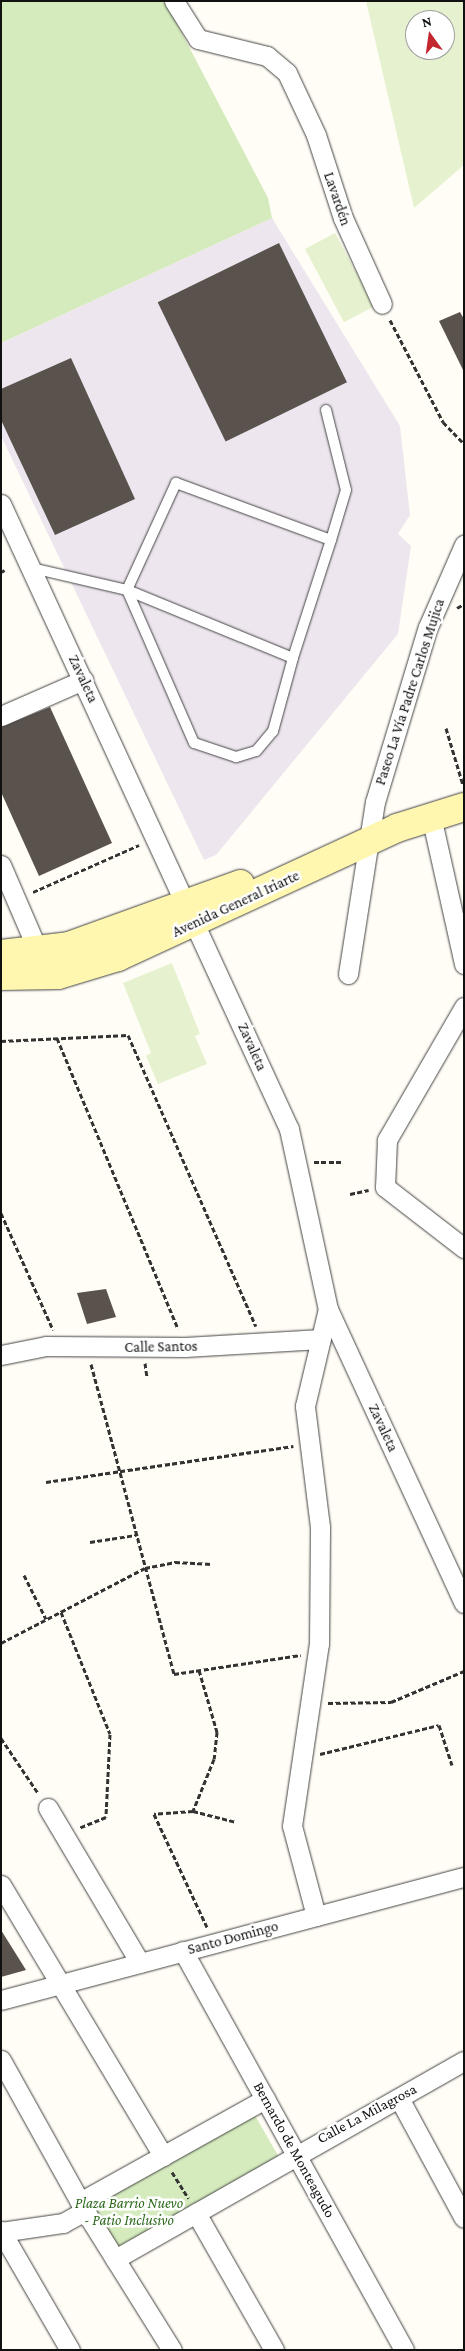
<!DOCTYPE html>
<meta charset="utf-8">
<style>
body{margin:0}
#map{position:relative;width:465px;height:2351px;overflow:hidden;background:#fffdf5;font-family:"Crimson Pro",serif}
div>[style]{position:absolute}
.industrial>*{inset:0;background:#eee6ef}
.green>*{inset:0;background:#d5ebbd;transform-origin:0 0}
.pitch>*{inset:0;background:#e6f2cf;transform-origin:0 0}
.building>*{inset:0;background:#5a524d;transform-origin:0 0}
.path>*{height:3px;margin-top:-1.5px;transform-origin:0;background:repeating-linear-gradient(90deg,#333 0 5px,transparent 0 7.5px)}
.roads{filter:drop-shadow(0 0 1px #444) drop-shadow(0 0 1px #444)}
.lane>*{height:10px;margin:-5px;padding:0 5px;transform-origin:5px;border-radius:5px;background:#fff}
.street>*{height:19px;margin:-9.5px;padding:0 9.5px;transform-origin:9.5px;border-radius:9.5px;background:#fff}
.secondary>*{height:28px;margin:-14px;padding:0 14px;transform-origin:14px;border-radius:14px;background:#fff6b0}
span{translate:-50% -50%;white-space:nowrap;text-align:center;line-height:1.15;-webkit-text-stroke:5px #fff;paint-order:stroke}
.street-label{font-size:15px;color:#111}
.park-label{font-size:15px;color:#2f6b1f;font-style:italic}
.frame{position:absolute;inset:0;border:2px solid #111;pointer-events:none}
.north{position:absolute;left:405px;top:10px;width:50px;height:50px;box-sizing:border-box;background:#fff;border:1px solid #a0a0a0;border-radius:50%;rotate:346deg;font-size:14px;font-weight:700;line-height:20px;text-align:center;color:#111}
.north::after{content:'';display:block;margin:auto;width:18px;height:22px;background:#c4262e;clip-path:polygon(50% 0,100% 100%,50% 72%,0 100%)}
</style>
<div id="map">
<div class="industrial">
<i style="clip-path:polygon(272px 218px,400px 426px,410px 515px,398px 534px,411px 546px,398px 634px,216px 855px,204px 860px,1px 436px,1px 343px)"></i>
</div>
<div class="green">
<i style="clip-path:polygon(1px 1px,165px 1px,268px 198px,272px 218px,1px 343px)"></i>
<i style="left:253px;top:2112px;width:51px;height:188px;rotate:60deg"></i>
</div>
<div class="pitch">
<i style="clip-path:polygon(evenodd,366px 1px,464px 1px,464px 165px,414px 208px,366px 1px,415px 20px,445px 20px,445px 50px,415px 50px,415px 20px)"></i>
<i style="left:335px;top:233px;width:83px;height:34px;rotate:62deg"></i>
<i style="clip-path:polygon(172px 963px,200px 1034px,195px 1036px,207px 1064px,158px 1084px,146px 1056px,151px 1053px,123px 983px)"></i>
</div>
<div class="building">
<i style="left:279px;top:243px;width:155px;height:135px;rotate:64deg"></i>
<i style="clip-path:polygon(460px 312px,464px 319px,464px 372px,439px 321px)"></i>
<i style="clip-path:polygon(71px 358px,135px 499px,55px 535px,1px 420px,1px 389px)"></i>
<i style="clip-path:polygon(50px 707px,112px 843px,39px 876px,1px 792px,1px 727px)"></i>
<i style="clip-path:polygon(106px 1289px,116px 1317px,87px 1324px,77px 1293px)"></i>
<i style="clip-path:polygon(1px 1930px,26px 1970px,1px 1977px)"></i>
</div>
<div class="path">
<i style="left:390px;top:320px;width:115px;rotate:62.5deg"></i>
<i style="left:443px;top:422px;width:30px;rotate:46deg"></i>
<i style="left:1px;top:572px;width:4px;rotate:-27deg"></i>
<i style="left:457px;top:608px;width:8px;rotate:-30deg"></i>
<i style="left:446px;top:728px;width:59px;rotate:73.4deg"></i>
<i style="left:33px;top:892px;width:116px;rotate:-23.9deg"></i>
<i style="left:57px;top:1038px;width:315px;rotate:67.4deg"></i>
<i style="left:1px;top:1041px;width:127px;rotate:-2.7deg"></i>
<i style="left:128px;top:1035px;width:318px;rotate:66.3deg"></i>
<i style="left:314px;top:1162px;width:29px"></i>
<i style="left:350px;top:1194px;width:19px;rotate:-12deg"></i>
<i style="left:1px;top:1213px;width:128px;rotate:66deg"></i>
<i style="left:145px;top:1363px;width:14px;rotate:82deg"></i>
<i style="left:91px;top:1364px;width:321px;rotate:75deg"></i>
<i style="left:174px;top:1674px;width:128px;rotate:-8.5deg"></i>
<i style="left:46px;top:1482px;width:250px;rotate:-8.3deg"></i>
<i style="left:90px;top:1542px;width:47px;rotate:-8.7deg"></i>
<i style="left:24px;top:1575px;width:49px;rotate:63.4deg"></i>
<i style="left:61px;top:1612px;width:131px;rotate:68.1deg"></i>
<i style="left:110px;top:1734px;width:83px;rotate:92.8deg"></i>
<i style="left:106px;top:1817px;width:29px;rotate:158deg"></i>
<i style="left:1px;top:1643px;width:162px;rotate:-27.5deg"></i>
<i style="left:145px;top:1568px;width:31px;rotate:-11deg"></i>
<i style="left:175px;top:1562px;width:37px;rotate:3deg"></i>
<i style="left:199px;top:1670px;width:65px;rotate:73.8deg"></i>
<i style="left:217px;top:1732px;width:27px;rotate:96deg"></i>
<i style="left:214px;top:1759px;width:56px;rotate:112deg"></i>
<i style="left:193px;top:1811px;width:44px;rotate:14.3deg"></i>
<i style="left:328px;top:1703px;width:63px;rotate:-0.9deg"></i>
<i style="left:391px;top:1702px;width:79px;rotate:-23deg"></i>
<i style="left:1px;top:1738px;width:66px;rotate:56.1deg"></i>
<i style="left:320px;top:1754px;width:122px;rotate:-13.7deg"></i>
<i style="left:439px;top:1725px;width:42px;rotate:72deg"></i>
<i style="left:193px;top:1811px;width:39px;rotate:176deg"></i>
<i style="left:154px;top:1814px;width:125px;rotate:64.9deg"></i>
<i style="left:172px;top:2172px;width:31px;rotate:58deg"></i>
</div>
<div class="roads">
<div class="lane">
<i style="left:326px;top:410px;width:82px;rotate:76deg"></i>
<i style="left:346px;top:490px;width:52px;rotate:106.7deg"></i>
<i style="left:331px;top:540px;width:124px;rotate:107.9deg"></i>
<i style="left:293px;top:658px;width:76px;rotate:105.3deg"></i>
<i style="left:273px;top:731px;width:26px;rotate:130deg"></i>
<i style="left:256px;top:751px;width:21px;rotate:163deg"></i>
<i style="left:236px;top:757px;width:44px;rotate:-161.6deg"></i>
<i style="left:194px;top:743px;width:167px;rotate:-113.6deg"></i>
<i style="left:127px;top:590px;width:118px;rotate:-65.4deg"></i>
<i style="left:176px;top:483px;width:165px;rotate:20.2deg"></i>
<i style="left:32px;top:568px;width:98px;rotate:13deg"></i>
<i style="left:127px;top:590px;width:179px;rotate:22.3deg"></i>
</div>
<div class="street">
<i style="left:174px;top:1px;width:45px;rotate:57.7deg"></i>
<i style="left:198px;top:39px;width:71px;rotate:13.8deg"></i>
<i style="left:267px;top:56px;width:26px;rotate:40deg"></i>
<i style="left:287px;top:73px;width:68px;rotate:64.9deg"></i>
<i style="left:316px;top:135px;width:87px;rotate:72deg"></i>
<i style="left:343px;top:218px;width:94px;rotate:65.6deg"></i>
<i style="left:1px;top:504px;width:688px;rotate:65.26deg"></i>
<i style="left:289px;top:1129px;width:184px;rotate:77.8deg"></i>
<i style="left:328px;top:1309px;width:324px;rotate:65.2deg"></i>
<i style="left:1px;top:716px;width:90px;rotate:-23.7deg"></i>
<i style="left:431px;top:816px;width:152px;rotate:77.4deg"></i>
<i style="left:1px;top:865px;width:103px;rotate:66.7deg"></i>
<i style="left:348px;top:974px;width:174px;rotate:-81.1deg"></i>
<i style="left:375px;top:802px;width:183px;rotate:-73.2deg"></i>
<i style="left:428px;top:627px;width:90px;rotate:-66.3deg"></i>
<i style="left:464px;top:1007px;width:154px;rotate:120.1deg"></i>
<i style="left:387px;top:1140px;width:47px;rotate:92.4deg"></i>
<i style="left:385px;top:1187px;width:100px;rotate:37.7deg"></i>
<i style="left:1px;top:1355px;width:46px;rotate:-11.3deg"></i>
<i style="left:46px;top:1346px;width:139px;rotate:0.4deg"></i>
<i style="left:185px;top:1347px;width:136px;rotate:-3.4deg"></i>
<i style="left:48px;top:1808px;width:180px;rotate:59.3deg"></i>
<i style="left:1px;top:1885px;width:316px;rotate:59.1deg"></i>
<i style="left:316px;top:1916px;width:93px;rotate:-104.9deg"></i>
<i style="left:292px;top:1826px;width:184px;rotate:-81.6deg"></i>
<i style="left:319px;top:1644px;width:117px;rotate:-89.5deg"></i>
<i style="left:320px;top:1527px;width:122px;rotate:-97.1deg"></i>
<i style="left:305px;top:1406px;width:100px;rotate:-76.7deg"></i>
<i style="left:183px;top:1951px;width:456px;rotate:61deg"></i>
<i style="left:1px;top:2000px;width:479px;rotate:-14.9deg"></i>
<i style="left:1px;top:2060px;width:173px;rotate:60.9deg"></i>
<i style="left:85px;top:2211px;width:164px;rotate:58deg"></i>
<i style="left:399px;top:2098px;width:136px;rotate:61.6deg"></i>
<i style="left:80px;top:2202px;width:212px;rotate:-29.1deg"></i>
<i style="left:196px;top:2213px;width:158px;rotate:60.3deg"></i>
<i style="left:1px;top:2231px;width:138px;rotate:59.9deg"></i>
<i style="left:1px;top:2232px;width:63px;rotate:-8.3deg"></i>
<i style="left:63px;top:2223px;width:25px;rotate:-29deg"></i>
<i style="left:115px;top:2259px;width:401px;rotate:-29.6deg"></i>
</div>
<div class="secondary">
<i style="left:1px;top:954px;width:68px;rotate:-6.7deg"></i>
<i style="left:69px;top:946px;width:182px;rotate:-19.9deg"></i>
<i style="left:1px;top:976px;width:57px;rotate:-1deg"></i>
<i style="left:58px;top:975px;width:63px;rotate:-16.7deg"></i>
<i style="left:118px;top:957px;width:307px;rotate:-24.8deg"></i>
<i style="left:397px;top:828px;width:70px;rotate:-17.4deg"></i>
</div>
</div>
<div class="street-label">
<span style="left:337px;top:199px;rotate:71deg">Lavardén</span>
<span style="left:83px;top:679px;rotate:65deg">Zavaleta</span>
<span style="left:410px;top:692px;rotate:-72deg">Paseo La Vía Padre Carlos Mujica</span>
<span style="left:236px;top:904px;rotate:-25deg">Avenida General Iriarte</span>
<span style="left:252px;top:1047px;rotate:66deg">Zavaleta</span>
<span style="left:161px;top:1347px;rotate:-1deg">Calle Santos</span>
<span style="left:383px;top:1428px;rotate:65deg">Zavaleta</span>
<span style="left:233px;top:1938px;rotate:-15deg">Santo Domingo</span>
<span style="left:367px;top:2114px;rotate:-28deg">Calle La Milagrosa</span>
<span style="left:294px;top:2150px;rotate:61deg">Bernardo de Monteagudo</span>
</div>
<div class="park-label">
<span style="left:129px;top:2212px">Plaza Barrio Nuevo<br>- Patio Inclusivo</span>
</div>
<div class="frame"></div>
<div class="north">N</div>
</div>
